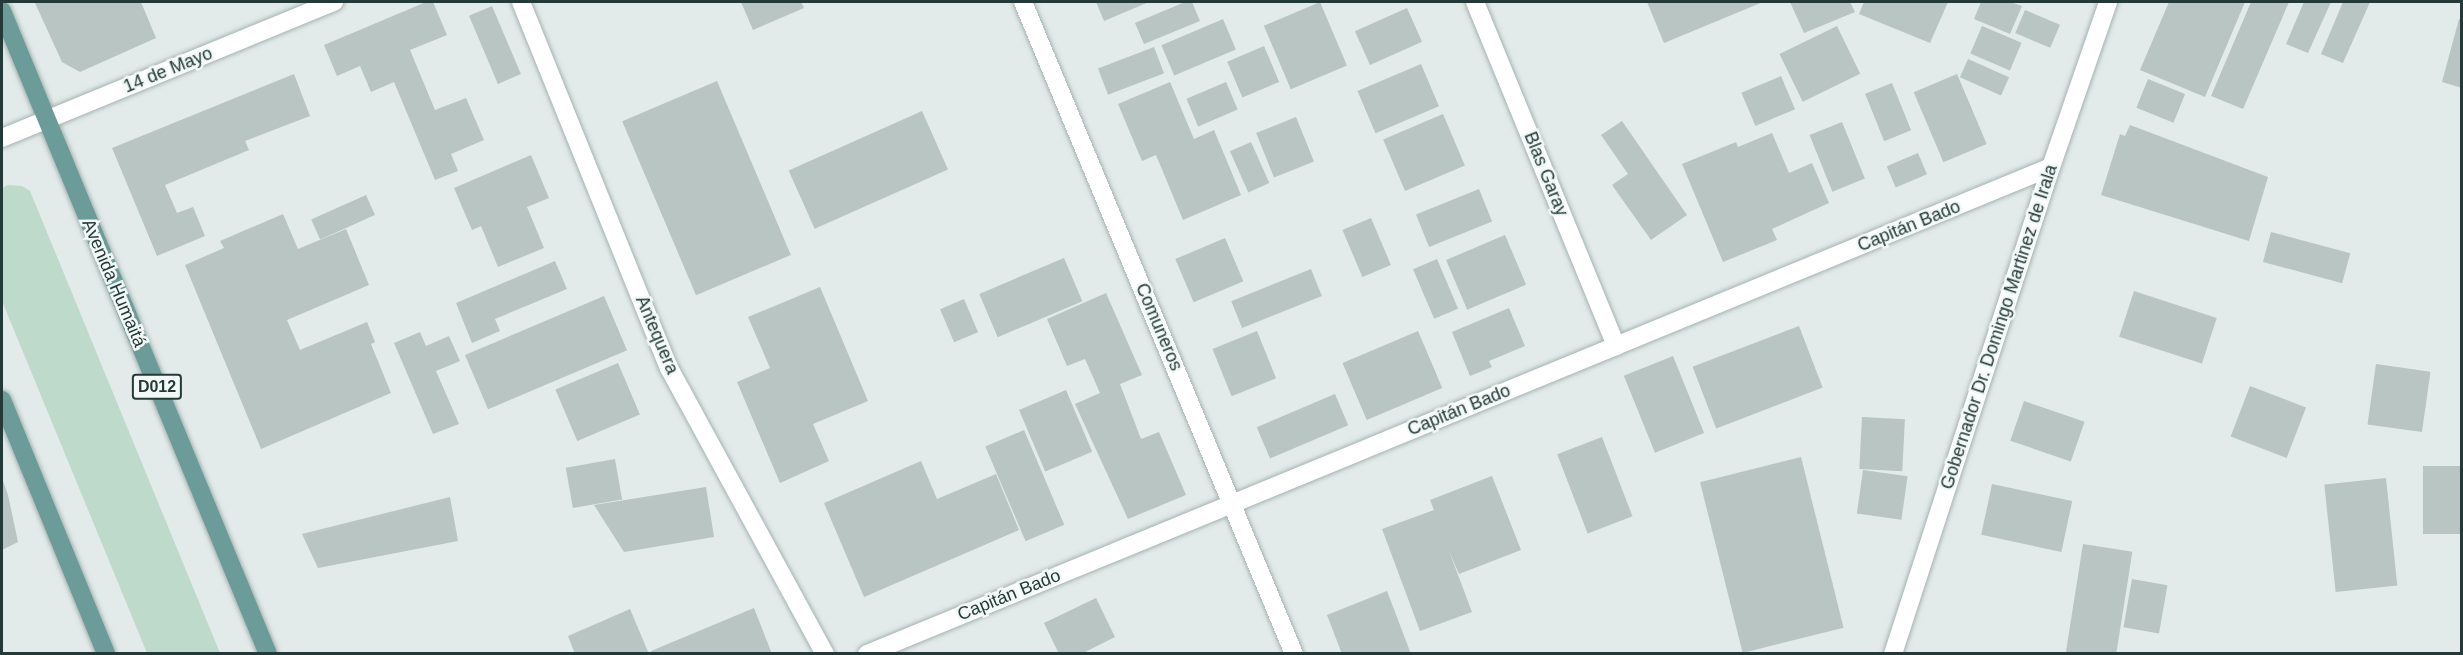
<!DOCTYPE html>
<meta charset="utf-8">
<style>
body{margin:0}
#map{position:relative;width:2463px;height:655px;overflow:hidden;background:#e2ebe9;font-family:Arial,sans-serif}
div>[style]{position:absolute}
.green>*{inset:0;background:#bddacb}
.building>*{inset:0;background:#b8c5c2;transform-origin:0 0}
.roads{filter:drop-shadow(0 0 2px #a5b2b1) drop-shadow(0 0 2px #a5b2b1)}
.minor>*{height:18px;margin:-9px;padding:0 9px;transform-origin:9px;border-radius:9px;background:#fff}
.tertiary>*{height:18px;margin:-9px;padding:0 9px;transform-origin:9px;border-radius:9px;background:#fff}
.primary>*{height:18px;margin:-9px;padding:0 9px;transform-origin:9px;border-radius:9px;background:#6b9c99}
span{translate:-50% -50%;white-space:nowrap;text-align:center;line-height:1.15;-webkit-text-stroke:5px #f2f8f6;paint-order:stroke}
.shield-label span{padding:2px 4px;background:#f2f8f6;border:2px solid;border-radius:4px;-webkit-text-stroke-width:0}
.shield-label{font-size:16px;color:#243a39;font-weight:700}
.street-label{font-size:18px;color:#243a39}
.frame{position:absolute;inset:0;border:3px solid #243a39;pointer-events:none}
</style>
<div id="map">
<div class="green">
<i style="clip-path:polygon(8px 185px,22px 186px,30px 191px,220px 653px,147px 653px,2px 301px,2px 188px)"></i>
</div>
<div class="building">
<i style="clip-path:polygon(39px 2px,141px 2px,156px 38px,80px 72px,62px 62px,35px 3px)"></i>
<i style="clip-path:polygon(426px 2px,433px 2px,447px 35px,410px 50px,435px 110px,466px 98px,484px 140px,451px 154px,458px 171px,435px 180px,394px 82px,371px 92px,360px 66px,337px 76px,324px 45px)"></i>
<i style="clip-path:polygon(741px 2px,801px 2px,804px 8px,753px 30px)"></i>
<i style="clip-path:polygon(1096px 2px,1149px 2px,1104px 21px)"></i>
<i style="clip-path:polygon(1185px 2px,1192px 2px,1200px 21px,1144px 44px,1135px 23px)"></i>
<i style="left:1320px;top:2px;width:69px;height:61px;rotate:67deg"></i>
<i style="clip-path:polygon(1647px 2px,1763px 2px,1664px 43px)"></i>
<i style="clip-path:polygon(1790px 2px,1850px 2px,1855px 12px,1804px 33px)"></i>
<i style="clip-path:polygon(1864px 2px,1948px 2px,1930px 43px,1859px 14px)"></i>
<i style="clip-path:polygon(1981px 2px,2010px 2px,2022px 6px,2010px 34px,1974px 19px)"></i>
<i style="clip-path:polygon(2169px 2px,2245px 2px,2205px 97px,2140px 70px)"></i>
<i style="clip-path:polygon(2251px 2px,2289px 2px,2243px 109px,2211px 96px)"></i>
<i style="clip-path:polygon(2304px 2px,2331px 2px,2308px 53px,2286px 44px)"></i>
<i style="clip-path:polygon(2343px 2px,2370px 2px,2343px 63px,2321px 54px)"></i>
<i style="left:492px;top:6px;width:74px;height:25px;rotate:67deg"></i>
<i style="left:1407px;top:8px;width:37px;height:57px;rotate:66deg"></i>
<i style="left:2025px;top:10px;width:38px;height:25px;rotate:23deg"></i>
<i style="left:1223px;top:19px;width:33px;height:67px;rotate:67deg"></i>
<i style="clip-path:polygon(2459px 19px,2462px 20px,2462px 88px,2442px 82px)"></i>
<i style="left:1837px;top:26px;width:53px;height:64px;rotate:64deg"></i>
<i style="left:1982px;top:26px;width:43px;height:30px;rotate:23deg"></i>
<i style="left:1264px;top:46px;width:39px;height:40px;rotate:67deg"></i>
<i style="left:1154px;top:47px;width:28px;height:60px;rotate:69deg"></i>
<i style="left:1968px;top:59px;width:45px;height:20px;rotate:24deg"></i>
<i style="left:1421px;top:64px;width:46px;height:69px;rotate:67deg"></i>
<i style="clip-path:polygon(294px 74px,310px 116px,245px 141px,249px 150px,165px 185px,177px 213px,193px 207px,205px 236px,157px 256px,112px 148px)"></i>
<i style="left:1957px;top:74px;width:76px;height:47px;rotate:67deg"></i>
<i style="left:1781px;top:76px;width:36px;height:43px;rotate:67deg"></i>
<i style="left:2148px;top:79px;width:40px;height:31px;rotate:22deg"></i>
<i style="left:717px;top:81px;width:189px;height:103px;rotate:67deg"></i>
<i style="clip-path:polygon(1170px 82px,1194px 139px,1214px 130px,1241px 195px,1183px 220px,1156px 155px,1142px 161px,1118px 104px)"></i>
<i style="left:1226px;top:82px;width:30px;height:43px;rotate:67deg"></i>
<i style="left:1892px;top:83px;width:51px;height:29px;rotate:68deg"></i>
<i style="left:922px;top:111px;width:64px;height:146px;rotate:66deg"></i>
<i style="left:1443px;top:114px;width:56px;height:65px;rotate:67deg"></i>
<i style="left:1296px;top:117px;width:48px;height:43px;rotate:68deg"></i>
<i style="clip-path:polygon(1622px 121px,1687px 215px,1651px 240px,1612px 185px,1628px 174px,1601px 135px)"></i>
<i style="left:1842px;top:122px;width:61px;height:35px;rotate:68deg"></i>
<i style="clip-path:polygon(2130px 125px,2268px 177px,2249px 241px,2101px 195px,2120px 134px,2125px 136px)"></i>
<i style="clip-path:polygon(1772px 133px,1789px 173px,1812px 163px,1829px 203px,1772px 229px,1777px 240px,1723px 262px,1682px 164px,1736px 142px,1738px 147px)"></i>
<i style="left:1251px;top:142px;width:45px;height:23px;rotate:66deg"></i>
<i style="left:1918px;top:153px;width:23px;height:34px;rotate:67deg"></i>
<i style="clip-path:polygon(531px 155px,549px 198px,527px 207px,544px 248px,498px 267px,481px 226px,472px 230px,454px 188px)"></i>
<i style="left:1479px;top:189px;width:35px;height:68px;rotate:68deg"></i>
<i style="left:366px;top:195px;width:22px;height:60px;rotate:66deg"></i>
<i style="clip-path:polygon(283px 214px,298px 249px,346px 229px,369px 285px,287px 320px,300px 350px,367px 322px,375px 342px,371px 344px,391px 393px,261px 449px,185px 265px,224px 248px,220px 241px)"></i>
<i style="left:1371px;top:218px;width:51px;height:31px;rotate:67deg"></i>
<i style="left:2271px;top:232px;width:82px;height:31px;rotate:15deg"></i>
<i style="left:1505px;top:235px;width:54px;height:64px;rotate:67deg"></i>
<i style="left:1225px;top:238px;width:47px;height:54px;rotate:67deg"></i>
<i style="left:1064px;top:258px;width:47px;height:92px;rotate:67deg"></i>
<i style="left:1437px;top:259px;width:54px;height:26px;rotate:67deg"></i>
<i style="clip-path:polygon(555px 261px,567px 289px,495px 319px,500px 331px,472px 343px,456px 303px)"></i>
<i style="left:1311px;top:269px;width:29px;height:86px;rotate:68deg"></i>
<i style="clip-path:polygon(820px 287px,868px 401px,813px 424px,829px 461px,780px 483px,737px 382px,770px 368px,748px 317px)"></i>
<i style="left:2134px;top:291px;width:87px;height:48px;rotate:18deg"></i>
<i style="clip-path:polygon(1106px 293px,1142px 375px,1120px 384px,1141px 439px,1159px 432px,1186px 495px,1128px 519px,1075px 404px,1100px 393px,1085px 359px,1067px 366px,1047px 319px)"></i>
<i style="left:604px;top:296px;width:59px;height:151px;rotate:67deg"></i>
<i style="left:964px;top:299px;width:36px;height:26px;rotate:67deg"></i>
<i style="clip-path:polygon(1509px 308px,1525px 346px,1489px 361px,1492px 367px,1470px 376px,1452px 332px)"></i>
<i style="left:1799px;top:326px;width:66px;height:114px;rotate:69deg"></i>
<i style="left:1257px;top:331px;width:51px;height:48px;rotate:68deg"></i>
<i style="left:1418px;top:331px;width:62px;height:82px;rotate:67deg"></i>
<i style="clip-path:polygon(420px 332px,426px 346px,449px 336px,460px 361px,436px 371px,459px 424px,433px 434px,394px 343px)"></i>
<i style="left:1673px;top:356px;width:83px;height:53px;rotate:68deg"></i>
<i style="left:618px;top:363px;width:56px;height:68px;rotate:67deg"></i>
<i style="left:2376px;top:364px;width:55px;height:61px;rotate:8deg"></i>
<i style="left:2250px;top:386px;width:60px;height:54px;rotate:21deg"></i>
<i style="left:1066px;top:390px;width:67px;height:51px;rotate:67deg"></i>
<i style="left:1335px;top:394px;width:34px;height:85px;rotate:67deg"></i>
<i style="left:2024px;top:401px;width:64px;height:42px;rotate:19deg"></i>
<i style="left:1862px;top:417px;width:43px;height:52px;rotate:3deg"></i>
<i style="left:1024px;top:430px;width:103px;height:42px;rotate:67deg"></i>
<i style="left:1602px;top:437px;width:85px;height:48px;rotate:69deg"></i>
<i style="left:1801px;top:457px;width:176px;height:104px;rotate:76deg"></i>
<i style="left:615px;top:459px;width:41px;height:50px;rotate:80deg"></i>
<i style="clip-path:polygon(921px 461px,937px 499px,996px 474px,1019px 530px,864px 597px,824px 503px)"></i>
<i style="left:2462px;top:466px;width:68px;height:39px;rotate:90deg"></i>
<i style="left:1863px;top:470px;width:45px;height:44px;rotate:8deg"></i>
<i style="clip-path:polygon(1492px 476px,1521px 550px,1459px 574px,1449px 551px,1472px 612px,1420px 631px,1382px 529px,1434px 510px,1430px 500px)"></i>
<i style="clip-path:polygon(2px 478px,8px 495px,18px 542px,2px 550px)"></i>
<i style="left:2386px;top:478px;width:108px;height:62px;rotate:84deg"></i>
<i style="left:1992px;top:484px;width:82px;height:52px;rotate:12deg"></i>
<i style="clip-path:polygon(706px 487px,714px 537px,624px 552px,594px 505px)"></i>
<i style="clip-path:polygon(450px 497px,458px 541px,318px 568px,302px 534px)"></i>
<i style="left:2083px;top:544px;width:50px;height:109px;rotate:9deg"></i>
<i style="left:2132px;top:579px;width:36px;height:49px;rotate:10deg"></i>
<i style="clip-path:polygon(1387px 591px,1411px 654px,1342px 654px,1327px 615px)"></i>
<i style="clip-path:polygon(1096px 598px,1115px 637px,1081px 654px,1059px 654px,1044px 623px)"></i>
<i style="clip-path:polygon(754px 608px,772px 654px,652px 654px,651px 651px)"></i>
<i style="clip-path:polygon(630px 609px,649px 654px,575px 654px,568px 636px)"></i>
</div>
<div class="roads">
<div class="minor">
<i style="left:521px;top:2px;width:395px;rotate:68deg"></i>
<i style="left:669px;top:368px;width:326px;rotate:61.4deg"></i>
<i style="left:1023px;top:2px;width:706px;rotate:67.43deg"></i>
<i style="left:1475px;top:2px;width:372px;rotate:67.7deg"></i>
<i style="left:2px;top:138px;width:359px;rotate:-22.3deg"></i>
<i style="left:867px;top:654px;width:1280px;rotate:-22.36deg"></i>
</div>
<div class="tertiary">
<i style="left:1893px;top:654px;width:512px;rotate:-72.03deg"></i>
<i style="left:2051px;top:167px;width:175px;rotate:-70.9deg"></i>
</div>
<div class="primary">
<i style="left:2px;top:11px;width:696px;rotate:67.53deg"></i>
<i style="left:2px;top:400px;width:274px;rotate:67.7deg"></i>
</div>
</div>
<div class="shield-label">
<span style="left:157px;top:387px">D012</span>
</div>
<div class="street-label">
<span style="left:168px;top:70px;rotate:-22deg">14 de Mayo</span>
<span style="left:1546px;top:174px;rotate:68deg">Blas Garay</span>
<span style="left:1909px;top:226px;rotate:-22deg">Capitán Bado</span>
<span style="left:114px;top:283px;rotate:67deg">Avenida Humaitá</span>
<span style="left:1159px;top:327px;rotate:67deg">Comuneros</span>
<span style="left:1999px;top:327px;rotate:-72deg">Gobernador Dr. Domingo Martinez de Irala</span>
<span style="left:657px;top:335px;rotate:67deg">Antequera</span>
<span style="left:1459px;top:410px;rotate:-22deg">Capitán Bado</span>
<span style="left:1009px;top:595px;rotate:-22deg">Capitán Bado</span>
</div>
<div class="frame"></div>
</div>
